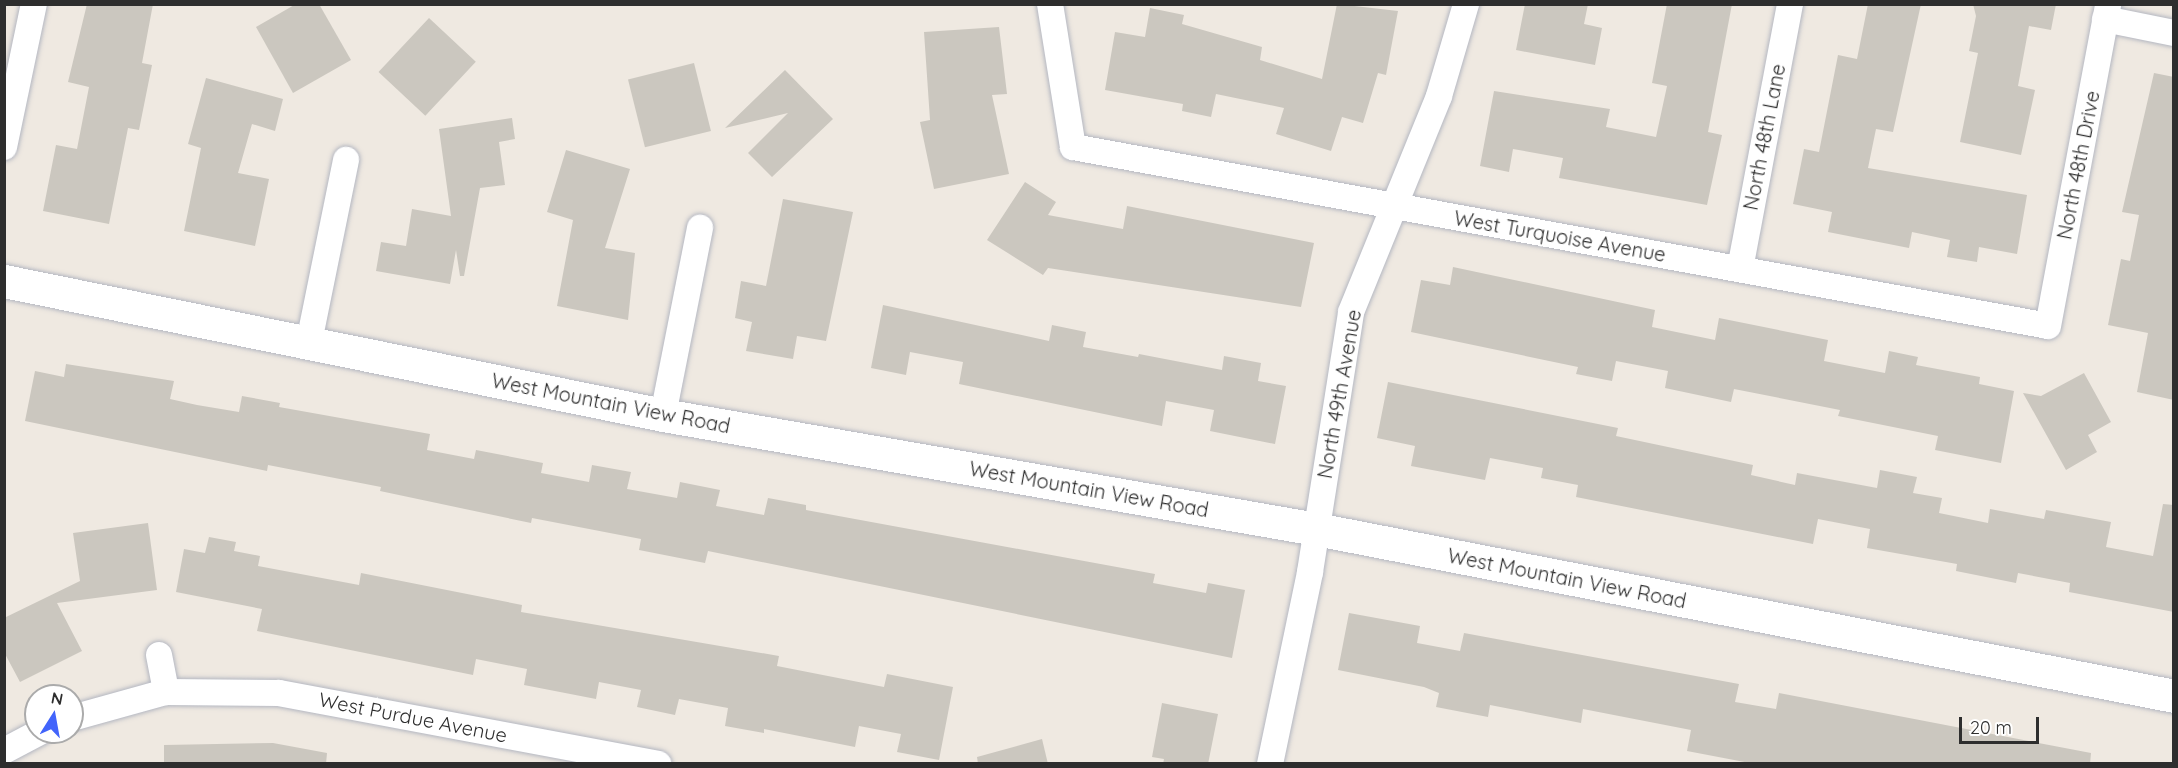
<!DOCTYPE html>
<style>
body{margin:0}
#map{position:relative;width:2178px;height:768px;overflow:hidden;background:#efe9e1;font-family:Quicksand,sans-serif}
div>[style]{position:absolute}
.building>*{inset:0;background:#cbc7bf;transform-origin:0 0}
.roads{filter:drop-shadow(0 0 2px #b4b7c1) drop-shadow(0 0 2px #b4b7c1)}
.street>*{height:26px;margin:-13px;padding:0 13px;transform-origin:13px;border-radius:13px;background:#fff}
.secondary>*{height:33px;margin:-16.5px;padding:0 16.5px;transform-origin:16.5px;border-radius:16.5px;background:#fff}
span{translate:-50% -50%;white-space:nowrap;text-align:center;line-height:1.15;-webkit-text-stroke:4.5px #fff;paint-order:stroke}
.street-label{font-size:20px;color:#2e2e2e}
.frame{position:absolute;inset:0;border:6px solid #2e2e2e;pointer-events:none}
.north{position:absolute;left:24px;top:684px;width:60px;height:60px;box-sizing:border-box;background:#fff;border:2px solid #ababab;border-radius:50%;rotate:11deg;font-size:16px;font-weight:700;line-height:24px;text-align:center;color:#2e2e2e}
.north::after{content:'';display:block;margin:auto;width:21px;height:27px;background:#4264fb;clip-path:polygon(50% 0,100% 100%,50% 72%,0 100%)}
.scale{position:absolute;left:1959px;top:717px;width:80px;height:27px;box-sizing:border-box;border:3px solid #2e2e2e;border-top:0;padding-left:8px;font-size:18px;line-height:21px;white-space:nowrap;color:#2e2e2e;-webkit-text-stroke:4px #fff;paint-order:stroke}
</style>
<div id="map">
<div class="building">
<i style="clip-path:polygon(87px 4px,153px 4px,142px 63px,152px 65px,139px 130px,128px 128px,109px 224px,43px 211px,56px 145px,77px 149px,89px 87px,68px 82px)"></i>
<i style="clip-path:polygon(296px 4px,319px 4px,351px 60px,293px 93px,256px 27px)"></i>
<i style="clip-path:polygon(1337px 4px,1398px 11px,1386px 75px,1378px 73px,1363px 123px,1342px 117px,1331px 151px,1276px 134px,1284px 108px,1216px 94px,1211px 117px,1182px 111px,1183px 104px,1105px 90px,1115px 32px,1145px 37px,1150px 8px,1184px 15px,1182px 24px,1262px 47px,1260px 60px,1322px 79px)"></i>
<i style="clip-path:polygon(1525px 4px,1588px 4px,1584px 24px,1602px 28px,1595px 65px,1516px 50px)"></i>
<i style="clip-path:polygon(1667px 4px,1732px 4px,1708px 132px,1722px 135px,1707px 205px,1559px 178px,1563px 158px,1513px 149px,1509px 172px,1480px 166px,1494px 91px,1610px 109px,1606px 127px,1656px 137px,1667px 86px,1652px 83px)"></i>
<i style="clip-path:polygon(1868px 4px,1921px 4px,1893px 132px,1876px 129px,1868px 168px,2027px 195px,2017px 254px,1979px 247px,1977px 262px,1947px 257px,1950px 240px,1912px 232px,1909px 248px,1828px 232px,1832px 212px,1793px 204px,1804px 149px,1819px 152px,1838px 55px,1857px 59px)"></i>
<i style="clip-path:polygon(1973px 4px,2056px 4px,2051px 30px,2029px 26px,2018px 86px,2035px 90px,2021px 155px,1960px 142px,1978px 53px,1969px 51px,1976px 16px)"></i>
<i style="left:429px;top:18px;width:64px;height:74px;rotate:43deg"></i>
<i style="clip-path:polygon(999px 27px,1007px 94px,992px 95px,1009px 174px,934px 189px,920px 122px,930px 120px,924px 32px)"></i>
<i style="left:694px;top:63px;width:70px;height:68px;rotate:76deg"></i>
<i style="clip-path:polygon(785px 70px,833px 119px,772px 177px,748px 153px,788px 113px,725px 128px)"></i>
<i style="clip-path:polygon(2154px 73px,2174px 77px,2174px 400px,2137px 392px,2148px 333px,2108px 325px,2121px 259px,2130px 261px,2139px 215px,2122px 212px)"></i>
<i style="clip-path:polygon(206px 78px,283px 99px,275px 131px,252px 124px,238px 173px,269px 179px,255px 246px,184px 231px,201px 148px,188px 144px)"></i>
<i style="clip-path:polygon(512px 118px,515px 139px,499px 142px,505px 185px,480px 188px,464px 276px,460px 276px,456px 250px,450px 284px,376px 271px,381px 242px,406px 246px,412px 209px,451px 216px,439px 129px)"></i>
<i style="clip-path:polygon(566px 150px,630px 169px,605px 248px,635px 253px,628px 320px,557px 306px,573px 220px,547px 212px)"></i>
<i style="clip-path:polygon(1025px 182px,1056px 202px,1048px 215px,1123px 229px,1127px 206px,1314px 243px,1301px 307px,1048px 268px,1043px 275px,987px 240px)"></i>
<i style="clip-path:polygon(783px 199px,853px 212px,826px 341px,797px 336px,793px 359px,746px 351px,752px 322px,735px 318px,741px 281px,766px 286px)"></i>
<i style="clip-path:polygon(1453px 267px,1655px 310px,1652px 327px,1715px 340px,1719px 318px,1828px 340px,1824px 361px,1885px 373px,1889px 351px,1918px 357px,1916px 365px,1980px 377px,1979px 384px,2014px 391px,2001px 463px,1935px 450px,1938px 436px,1838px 416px,1840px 410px,1734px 389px,1731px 402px,1665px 388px,1668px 371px,1616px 361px,1612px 381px,1576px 374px,1578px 367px,1411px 332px,1421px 280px,1450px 285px)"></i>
<i style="clip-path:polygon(883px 305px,1049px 341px,1052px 325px,1086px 332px,1083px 347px,1138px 357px,1139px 354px,1222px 370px,1224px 356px,1261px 363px,1258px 381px,1286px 386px,1275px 444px,1210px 431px,1214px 410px,1166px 401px,1162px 426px,959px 384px,963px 362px,910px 352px,906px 375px,871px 368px)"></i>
<i style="clip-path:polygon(66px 364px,174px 381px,170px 399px,197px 405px,239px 412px,242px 396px,280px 403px,279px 407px,430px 434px,427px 450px,474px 459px,476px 450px,543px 463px,541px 473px,589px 482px,592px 465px,631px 472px,627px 489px,677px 498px,680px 482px,720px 490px,716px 506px,764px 515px,768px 498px,806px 505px,806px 510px,1155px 574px,1153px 583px,1206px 593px,1208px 583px,1245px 590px,1232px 658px,708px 551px,705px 563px,639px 550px,641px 539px,532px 518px,531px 523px,380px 491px,381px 487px,268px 465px,267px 471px,25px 421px,35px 371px,64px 377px)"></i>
<i style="clip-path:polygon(2084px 373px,2111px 422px,2088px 435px,2097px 452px,2066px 470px,2023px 393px,2041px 396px)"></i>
<i style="clip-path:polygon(1388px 382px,1618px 428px,1616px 436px,1753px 465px,1751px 475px,1795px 485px,1797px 473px,1877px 488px,1880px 470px,1917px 477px,1913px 493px,1942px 498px,1939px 513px,1988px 523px,1990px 509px,2044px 519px,2046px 510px,2111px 522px,2106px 547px,2153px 556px,2163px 504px,2174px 505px,2174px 612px,2069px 592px,2070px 583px,2018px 573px,2016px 583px,1956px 571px,1957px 564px,1867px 548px,1870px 529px,1818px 519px,1813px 544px,1576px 497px,1578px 485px,1541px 478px,1543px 468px,1490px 458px,1485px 480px,1411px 466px,1415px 446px,1377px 438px)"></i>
<i style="clip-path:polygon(148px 523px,157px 590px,57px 603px,82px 651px,20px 682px,4px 652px,4px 618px,80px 581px,73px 533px)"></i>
<i style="clip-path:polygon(209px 537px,236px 542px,234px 551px,260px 556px,258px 566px,359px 585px,361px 573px,522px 605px,521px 612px,779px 656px,777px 666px,884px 687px,887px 674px,953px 687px,939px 760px,897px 752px,901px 734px,859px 726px,855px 747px,764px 729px,764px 733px,725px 726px,728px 708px,679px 699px,675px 715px,637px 707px,641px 690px,599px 682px,596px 699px,524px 685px,527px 669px,476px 659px,473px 675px,257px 631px,262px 609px,176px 592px,184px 549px,205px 553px)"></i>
<i style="clip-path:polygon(1349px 613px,1420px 626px,1417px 643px,1460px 651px,1464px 633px,1739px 684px,1735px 702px,1776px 709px,1779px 693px,2091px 753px,2090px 764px,1755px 764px,1687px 751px,1691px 730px,1583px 709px,1581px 723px,1490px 705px,1488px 717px,1436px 707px,1439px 693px,1424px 687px,1338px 670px)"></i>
<i style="clip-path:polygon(1162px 703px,1218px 714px,1208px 764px,1163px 764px,1164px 759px,1152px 757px)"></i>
<i style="clip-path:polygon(1042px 739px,1048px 764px,978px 764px,977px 757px)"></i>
<i style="clip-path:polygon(273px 743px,327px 753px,326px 764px,164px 764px,164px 745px)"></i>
</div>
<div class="roads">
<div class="street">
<i style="left:1050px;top:4px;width:145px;rotate:80.9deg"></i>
<i style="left:1073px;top:147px;width:991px;rotate:10.4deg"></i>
<i style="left:2048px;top:326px;width:328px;rotate:-79.4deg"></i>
<i style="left:2105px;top:19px;width:70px;rotate:11.5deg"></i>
<i style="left:4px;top:147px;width:146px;rotate:-78.2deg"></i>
<i style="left:1740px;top:269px;width:270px;rotate:-79.3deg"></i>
<i style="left:309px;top:342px;width:186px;rotate:-78.5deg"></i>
<i style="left:663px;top:415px;width:191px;rotate:-78.8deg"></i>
<i style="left:159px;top:655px;width:38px;rotate:79deg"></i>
<i style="left:72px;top:718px;width:98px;rotate:-15.5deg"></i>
<i style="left:166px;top:692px;width:113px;rotate:0.5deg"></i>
<i style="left:279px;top:693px;width:386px;rotate:10.6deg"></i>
<i style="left:4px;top:751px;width:41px;rotate:-27.8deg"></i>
<i style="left:1270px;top:764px;width:196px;rotate:-78.2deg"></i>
<i style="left:1310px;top:572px;width:263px;rotate:-81deg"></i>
<i style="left:1351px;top:312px;width:233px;rotate:-67.8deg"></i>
<i style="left:1439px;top:96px;width:96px;rotate:-73.6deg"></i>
</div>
<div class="secondary">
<i style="left:4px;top:281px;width:672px;rotate:11.49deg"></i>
<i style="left:663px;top:415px;width:663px;rotate:9.9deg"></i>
<i style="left:1316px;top:529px;width:874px;rotate:11.01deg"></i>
</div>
</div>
<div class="street-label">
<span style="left:1764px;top:137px;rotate:-79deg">North 48th Lane</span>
<span style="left:2078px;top:165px;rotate:-79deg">North 48th Drive</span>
<span style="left:1560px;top:236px;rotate:10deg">West Turquoise Avenue</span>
<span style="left:1339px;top:394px;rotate:-80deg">North 49th Avenue</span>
<span style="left:611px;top:403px;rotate:11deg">West Mountain View Road</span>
<span style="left:1089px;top:489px;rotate:10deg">West Mountain View Road</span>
<span style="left:1567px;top:578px;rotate:11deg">West Mountain View Road</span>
<span style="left:413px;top:717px;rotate:11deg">West Purdue Avenue</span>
</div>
<div class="frame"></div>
<div class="north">N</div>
<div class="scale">20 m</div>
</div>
